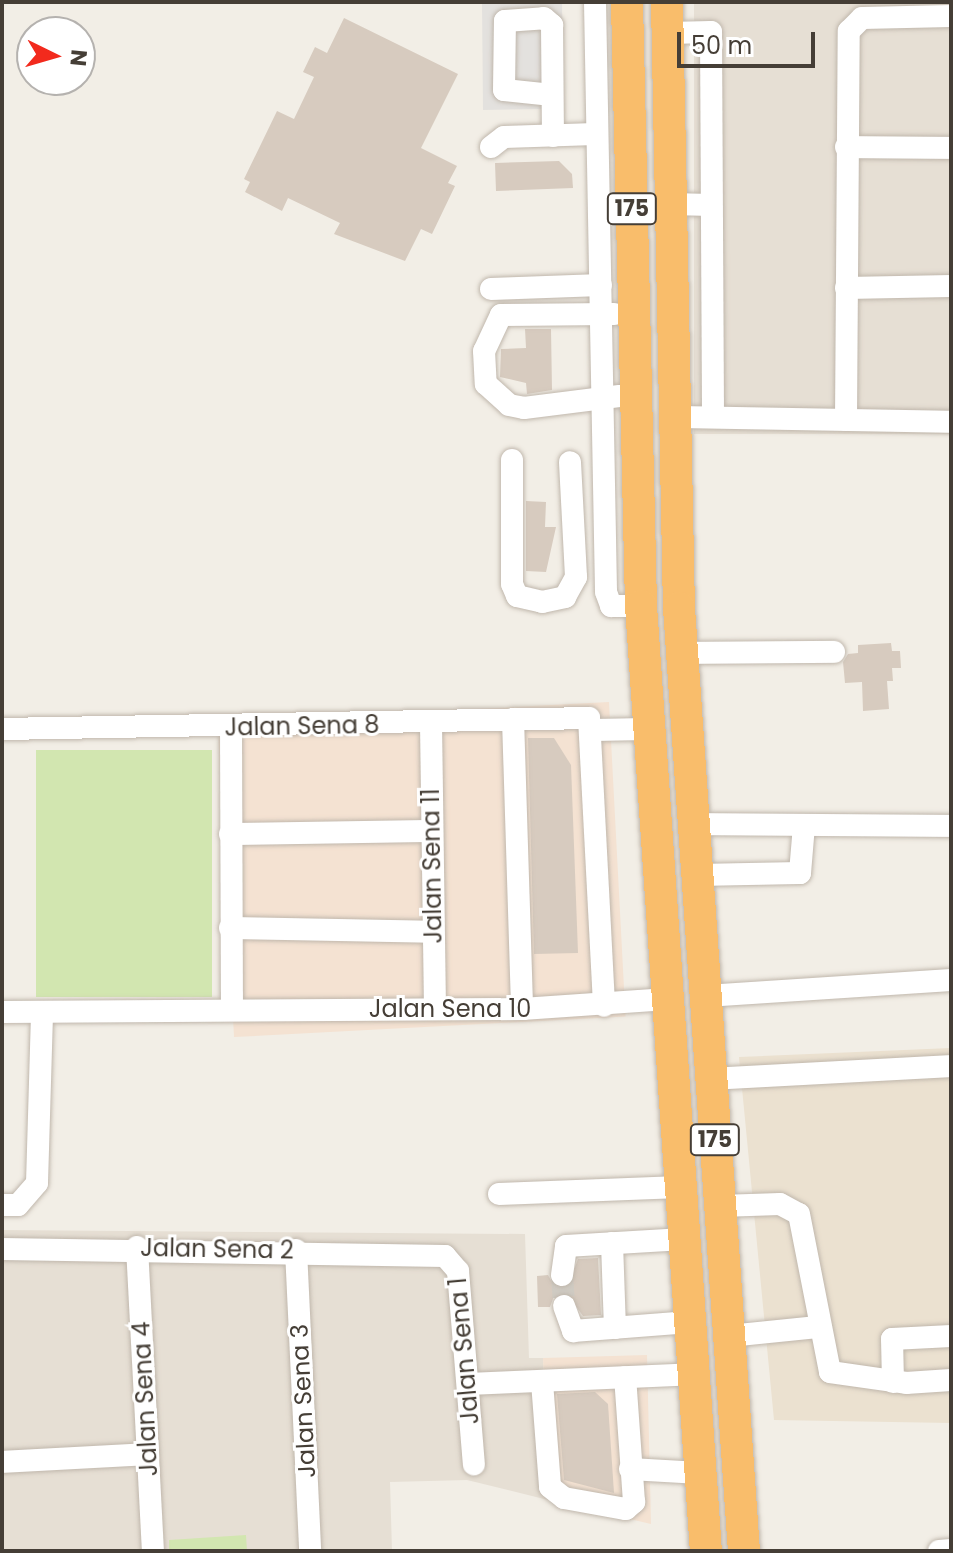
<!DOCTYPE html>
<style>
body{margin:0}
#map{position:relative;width:953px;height:1553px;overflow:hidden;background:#f2eee6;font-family:Poppins,sans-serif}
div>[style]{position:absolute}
.residential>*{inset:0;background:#e6dfd4;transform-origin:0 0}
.commercial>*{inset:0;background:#f4e2d2;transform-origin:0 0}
.education>*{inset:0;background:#ebe1d0}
.green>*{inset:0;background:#d2e6b0;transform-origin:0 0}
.parking>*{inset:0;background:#e3e1de}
.building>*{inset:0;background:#d7cbbf}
.minor-tunnel>*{height:22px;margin-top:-11px;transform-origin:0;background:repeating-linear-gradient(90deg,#cfcbc3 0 22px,transparent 0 33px)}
.roads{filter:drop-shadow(0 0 2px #c0b7ac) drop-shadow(0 0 2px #c0b7ac)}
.minor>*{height:22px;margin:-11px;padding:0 11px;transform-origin:11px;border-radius:11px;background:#fff}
.highway>*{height:32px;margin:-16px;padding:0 16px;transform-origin:16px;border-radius:16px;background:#f9bd6b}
span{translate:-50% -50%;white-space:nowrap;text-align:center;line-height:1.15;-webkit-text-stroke:6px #fff;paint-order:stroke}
.shield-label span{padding:2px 6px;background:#fff;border:2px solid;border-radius:6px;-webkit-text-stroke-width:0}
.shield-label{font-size:22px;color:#453e36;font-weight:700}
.street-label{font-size:24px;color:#453e36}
.frame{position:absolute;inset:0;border:4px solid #453e36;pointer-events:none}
.north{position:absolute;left:16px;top:16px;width:80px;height:80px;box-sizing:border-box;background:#fff;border:2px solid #b5b2af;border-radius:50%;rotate:95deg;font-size:22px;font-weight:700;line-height:32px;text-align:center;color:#453e36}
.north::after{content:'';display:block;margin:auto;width:28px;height:36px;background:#f22a1d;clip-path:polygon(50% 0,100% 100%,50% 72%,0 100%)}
.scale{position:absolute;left:677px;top:32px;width:138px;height:36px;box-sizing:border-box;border:4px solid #453e36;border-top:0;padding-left:10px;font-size:24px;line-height:28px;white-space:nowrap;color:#453e36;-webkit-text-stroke:6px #fff;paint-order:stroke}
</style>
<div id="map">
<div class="residential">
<i style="left:694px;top:2px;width:257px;height:432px"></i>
<i style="clip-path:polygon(2px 1230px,525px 1234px,529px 1358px,543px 1358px,548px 1500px,467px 1480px,390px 1482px,392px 1551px,2px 1551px)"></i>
</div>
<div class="commercial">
<i style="left:609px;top:702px;width:315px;height:392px;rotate:87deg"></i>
<i style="clip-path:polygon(647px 1355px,651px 1524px,548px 1500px,543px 1358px)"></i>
</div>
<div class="education">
<i style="clip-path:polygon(951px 1048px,951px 1423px,774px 1420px,739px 1057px)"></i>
</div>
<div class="green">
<i style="left:212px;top:750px;width:247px;height:176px;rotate:90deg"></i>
<i style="clip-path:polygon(246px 1535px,247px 1551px,169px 1551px,169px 1540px)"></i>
</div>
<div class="parking">
<i style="clip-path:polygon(482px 2px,562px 2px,563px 74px,546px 109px,483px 110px)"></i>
</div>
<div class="building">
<i style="clip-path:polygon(344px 18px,458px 74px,421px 148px,457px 166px,448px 183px,455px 186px,432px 234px,421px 229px,405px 261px,334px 234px,340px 223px,288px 198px,282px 211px,245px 192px,250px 182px,244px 179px,277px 111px,294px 119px,314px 77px,303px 72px,315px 47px,327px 53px)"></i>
<i style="clip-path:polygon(559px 161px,572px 174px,573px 188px,496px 191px,495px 163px)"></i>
<i style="clip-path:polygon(525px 329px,551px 329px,552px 390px,527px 394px,526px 383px,500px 377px,501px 349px,526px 348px)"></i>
<i style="clip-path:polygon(526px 501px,546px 502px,545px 527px,556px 527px,546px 572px,526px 571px)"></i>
<i style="clip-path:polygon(891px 643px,892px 651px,900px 651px,901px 668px,892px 668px,893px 681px,887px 681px,889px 709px,863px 711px,862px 682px,845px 683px,843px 662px,848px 654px,858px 653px,858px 645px)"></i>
<i style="clip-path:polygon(528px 738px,554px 738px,571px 765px,578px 953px,534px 954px)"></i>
<i style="clip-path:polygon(598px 1258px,601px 1315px,583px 1316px,566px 1292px,554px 1296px,550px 1307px,538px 1307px,537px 1276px,548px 1275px,554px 1286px,567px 1288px,578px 1259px)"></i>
<i style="clip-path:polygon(595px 1392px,608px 1404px,614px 1493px,564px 1480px,557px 1394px)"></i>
</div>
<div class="minor-tunnel">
<i style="left:562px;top:1275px;width:31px;rotate:86deg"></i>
</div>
<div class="roads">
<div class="minor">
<i style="left:595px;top:2px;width:590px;rotate:88.93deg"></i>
<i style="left:606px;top:592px;width:15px;rotate:70deg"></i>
<i style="left:611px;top:606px;width:30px"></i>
<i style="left:668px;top:33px;width:43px;rotate:-1.3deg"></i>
<i style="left:711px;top:32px;width:385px;rotate:89.7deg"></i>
<i style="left:552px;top:95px;width:48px;rotate:-174.1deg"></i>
<i style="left:504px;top:90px;width:69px;rotate:-89.2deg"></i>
<i style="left:505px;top:21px;width:39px;rotate:-4deg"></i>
<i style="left:544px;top:18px;width:11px;rotate:41deg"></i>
<i style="left:552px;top:25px;width:111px;rotate:89.5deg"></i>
<i style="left:491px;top:147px;width:16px;rotate:-38deg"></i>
<i style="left:504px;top:137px;width:91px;rotate:-1.9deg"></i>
<i style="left:846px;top:147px;width:105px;rotate:0.5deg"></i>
<i style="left:671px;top:204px;width:40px;rotate:1.4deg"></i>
<i style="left:846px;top:288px;width:105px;rotate:-1.1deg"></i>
<i style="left:491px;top:289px;width:110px;rotate:-2.1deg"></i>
<i style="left:614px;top:314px;width:113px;rotate:179.5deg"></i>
<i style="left:501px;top:315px;width:40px;rotate:115deg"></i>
<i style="left:484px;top:351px;width:33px;rotate:87deg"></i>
<i style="left:486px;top:384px;width:31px;rotate:42deg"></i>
<i style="left:509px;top:405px;width:15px;rotate:11deg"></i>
<i style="left:524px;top:408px;width:96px;rotate:-7.2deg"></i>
<i style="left:676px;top:417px;width:275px;rotate:1deg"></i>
<i style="left:846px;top:420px;width:389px;rotate:-89.6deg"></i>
<i style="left:849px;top:31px;width:18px;rotate:-45deg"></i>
<i style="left:862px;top:18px;width:89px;rotate:-1.3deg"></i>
<i style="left:512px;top:460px;width:124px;rotate:90deg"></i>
<i style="left:512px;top:584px;width:13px;rotate:67deg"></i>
<i style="left:517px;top:596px;width:26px;rotate:13deg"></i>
<i style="left:542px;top:602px;width:24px;rotate:-12deg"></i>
<i style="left:565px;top:597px;width:23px;rotate:-61deg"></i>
<i style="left:576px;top:577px;width:115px;rotate:-93deg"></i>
<i style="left:682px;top:653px;width:152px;rotate:-0.4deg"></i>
<i style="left:513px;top:719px;width:290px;rotate:88.2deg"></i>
<i style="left:431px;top:723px;width:286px;rotate:89.2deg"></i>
<i style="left:231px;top:727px;width:282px;rotate:89.8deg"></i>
<i style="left:2px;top:729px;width:587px;rotate:-1.07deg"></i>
<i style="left:589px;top:718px;width:288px;rotate:87deg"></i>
<i style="left:591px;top:730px;width:58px;rotate:-1deg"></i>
<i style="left:693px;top:824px;width:258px;rotate:0.4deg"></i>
<i style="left:230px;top:834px;width:202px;rotate:-0.9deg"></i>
<i style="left:697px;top:875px;width:103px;rotate:-1.1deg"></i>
<i style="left:800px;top:873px;width:48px;rotate:-85.2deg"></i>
<i style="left:230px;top:928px;width:203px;rotate:1.1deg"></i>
<i style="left:705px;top:996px;width:247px;rotate:-3.7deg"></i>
<i style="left:2px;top:1012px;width:520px;rotate:-0.33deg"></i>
<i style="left:522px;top:1009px;width:146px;rotate:-3.9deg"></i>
<i style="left:711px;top:1079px;width:240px;rotate:-3.1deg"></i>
<i style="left:499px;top:1194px;width:181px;rotate:-2.2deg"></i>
<i style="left:2px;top:1205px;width:16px"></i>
<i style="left:18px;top:1205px;width:29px;rotate:-49deg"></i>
<i style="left:37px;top:1183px;width:170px;rotate:-88.3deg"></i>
<i style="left:720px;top:1206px;width:60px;rotate:-1.9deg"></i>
<i style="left:780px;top:1204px;width:21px;rotate:28deg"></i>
<i style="left:799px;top:1214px;width:161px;rotate:78.9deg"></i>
<i style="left:830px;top:1372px;width:77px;rotate:8.2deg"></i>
<i style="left:906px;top:1383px;width:45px;rotate:-3.8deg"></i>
<i style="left:612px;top:1243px;width:85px;rotate:88deg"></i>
<i style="left:137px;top:1247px;width:304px;rotate:87deg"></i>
<i style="left:2px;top:1249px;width:443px;rotate:0.9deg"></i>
<i style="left:445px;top:1256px;width:20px;rotate:49deg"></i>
<i style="left:458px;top:1271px;width:194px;rotate:85.3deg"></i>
<i style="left:296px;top:1250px;width:301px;rotate:87.3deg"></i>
<i style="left:562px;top:1275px;width:29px;rotate:-82deg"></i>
<i style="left:566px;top:1246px;width:118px;rotate:-3.4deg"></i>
<i style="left:564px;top:1306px;width:27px;rotate:70deg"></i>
<i style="left:573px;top:1331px;width:117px;rotate:-4.4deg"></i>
<i style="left:729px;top:1336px;width:89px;rotate:-5.8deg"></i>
<i style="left:542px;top:1382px;width:105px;rotate:85.6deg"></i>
<i style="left:550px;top:1487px;width:18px;rotate:38deg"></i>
<i style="left:564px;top:1498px;width:63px;rotate:10.1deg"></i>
<i style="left:626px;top:1509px;width:11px;rotate:-41deg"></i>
<i style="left:634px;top:1502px;width:125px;rotate:-94.1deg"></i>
<i style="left:893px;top:1382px;width:43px;rotate:-91.3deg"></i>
<i style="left:892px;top:1339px;width:59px;rotate:-2.9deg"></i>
<i style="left:468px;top:1384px;width:225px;rotate:-2.5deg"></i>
<i style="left:2px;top:1462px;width:146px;rotate:-3.1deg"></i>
<i style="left:630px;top:1469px;width:70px;rotate:3.3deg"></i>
<i style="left:939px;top:1551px;width:12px;rotate:-5deg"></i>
</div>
<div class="highway">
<i style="left:627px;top:2px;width:604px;rotate:88.67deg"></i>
<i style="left:641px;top:606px;width:947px;rotate:86.07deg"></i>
<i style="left:667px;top:2px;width:606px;rotate:88.87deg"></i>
<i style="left:679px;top:608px;width:945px;rotate:86.06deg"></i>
</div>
</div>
<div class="shield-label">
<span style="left:632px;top:209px">175</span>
<span style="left:715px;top:1140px">175</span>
</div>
<div class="street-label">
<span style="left:302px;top:726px;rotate:-1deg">Jalan Sena 8</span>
<span style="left:432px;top:866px;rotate:-91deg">Jalan Sena 11</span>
<span style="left:450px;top:1009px">Jalan Sena 10</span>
<span style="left:217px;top:1249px;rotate:1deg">Jalan Sena 2</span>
<span style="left:464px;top:1351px;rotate:-95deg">Jalan Sena 1</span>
<span style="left:145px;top:1399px;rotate:-93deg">Jalan Sena 4</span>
<span style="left:303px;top:1401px;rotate:-93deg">Jalan Sena 3</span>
</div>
<div class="frame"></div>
<div class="north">N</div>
<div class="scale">50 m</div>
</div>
